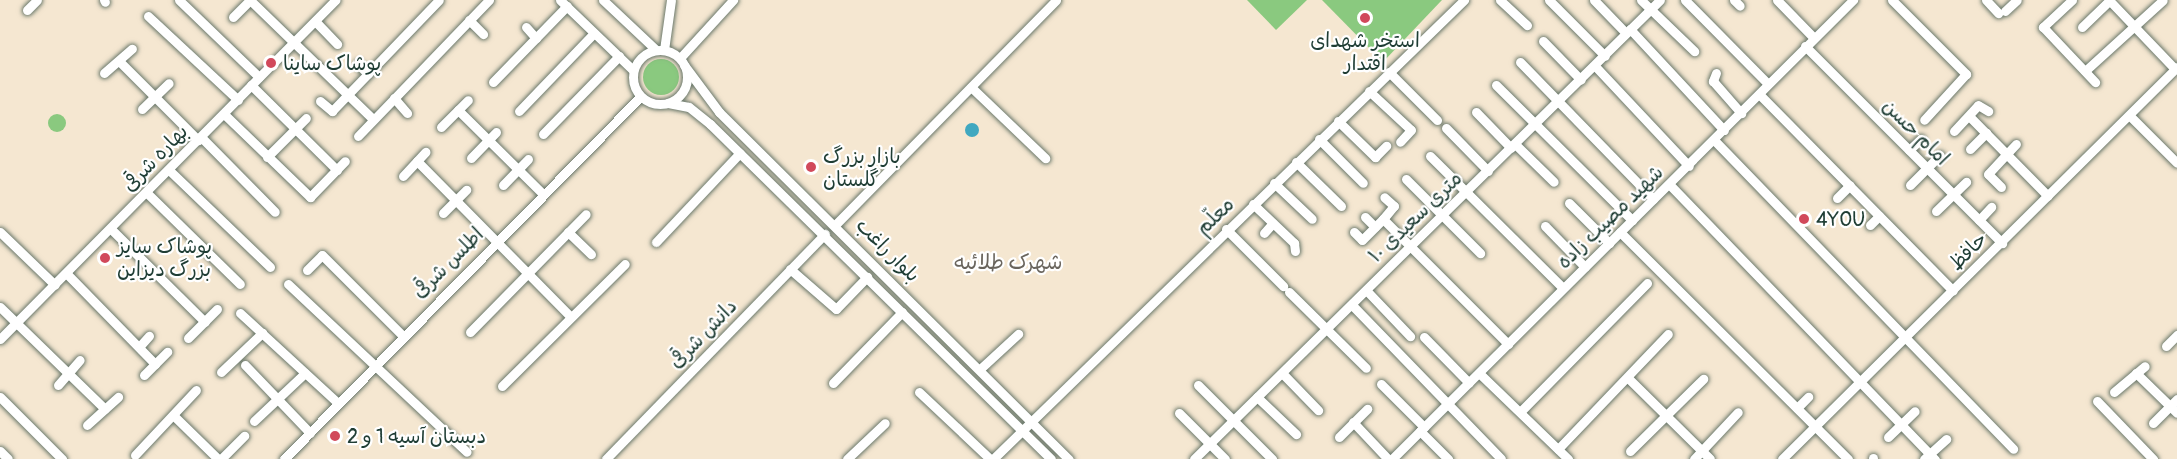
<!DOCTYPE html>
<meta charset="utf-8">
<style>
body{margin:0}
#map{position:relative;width:2177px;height:459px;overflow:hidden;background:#f5e7d1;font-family:Pangolin,"Playpen Sans Arabic",sans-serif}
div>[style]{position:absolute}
.green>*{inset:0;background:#8ac97f}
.round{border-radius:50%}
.water>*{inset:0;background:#40a8c0}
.roads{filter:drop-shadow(0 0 2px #6a786b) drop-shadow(0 0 2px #6a786b)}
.minor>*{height:9px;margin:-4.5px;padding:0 4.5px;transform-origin:4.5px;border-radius:4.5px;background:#fff}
.minor>.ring{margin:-4.5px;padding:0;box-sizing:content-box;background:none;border:9px solid #fff;border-radius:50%}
.dots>*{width:16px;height:16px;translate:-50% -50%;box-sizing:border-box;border:3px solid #fff;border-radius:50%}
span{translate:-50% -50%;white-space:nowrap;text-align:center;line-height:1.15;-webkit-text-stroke:4.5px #fff;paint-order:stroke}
.poi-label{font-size:20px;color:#1f3d34}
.left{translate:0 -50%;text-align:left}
.street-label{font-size:20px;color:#1f3d34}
.neighbourhood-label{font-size:21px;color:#6a655d}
</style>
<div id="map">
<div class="green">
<i style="clip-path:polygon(1247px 0,1307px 0,1276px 30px)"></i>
<i style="clip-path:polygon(1322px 0,1442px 0,1383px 62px)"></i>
<i class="round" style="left:643px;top:59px;width:36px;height:36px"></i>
<i class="round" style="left:48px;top:114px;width:18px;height:18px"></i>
</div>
<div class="water">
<i class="round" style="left:965px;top:123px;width:14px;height:14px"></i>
</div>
<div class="roads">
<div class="minor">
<i style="left:104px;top:0;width:2px;rotate:63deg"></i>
<i style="left:179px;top:0;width:111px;rotate:43.9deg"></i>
<i style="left:250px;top:0;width:171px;rotate:44.1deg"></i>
<i style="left:560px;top:0;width:101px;rotate:43.8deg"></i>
<i style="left:603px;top:0;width:73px;rotate:43.3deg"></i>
<i style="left:1500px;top:0;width:37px;rotate:43deg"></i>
<i style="left:1549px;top:0;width:79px;rotate:45deg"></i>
<i style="left:1594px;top:0;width:46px;rotate:45.9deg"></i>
<i style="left:1641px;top:0;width:74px;rotate:43.9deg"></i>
<i style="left:1685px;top:0;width:118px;rotate:45.3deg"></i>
<i style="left:1734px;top:0;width:8px;rotate:45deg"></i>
<i style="left:1777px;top:0;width:53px;rotate:45.8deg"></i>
<i style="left:1892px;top:0;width:105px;rotate:45deg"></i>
<i style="left:1966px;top:74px;width:62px;rotate:132.4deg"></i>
<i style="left:1986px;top:0;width:18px;rotate:47deg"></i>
<i style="left:2072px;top:0;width:40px;rotate:137deg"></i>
<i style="left:2043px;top:27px;width:76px;rotate:46.6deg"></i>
<i style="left:2109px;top:0;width:95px;rotate:46.3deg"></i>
<i style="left:27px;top:10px;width:14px;rotate:-45deg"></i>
<i style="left:2005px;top:11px;width:16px;rotate:-43deg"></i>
<i style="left:148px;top:16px;width:123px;rotate:43deg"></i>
<i style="left:233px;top:17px;width:24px;rotate:-45deg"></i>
<i style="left:469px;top:20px;width:20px;rotate:45deg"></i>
<i style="left:315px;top:21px;width:32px;rotate:46deg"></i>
<i style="left:526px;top:27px;width:15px;rotate:48deg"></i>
<i style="left:2082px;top:27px;width:37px;rotate:-44deg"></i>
<i style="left:1630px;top:29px;width:138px;rotate:47.1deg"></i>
<i style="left:1543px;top:41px;width:54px;rotate:45.7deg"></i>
<i style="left:1805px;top:46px;width:279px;rotate:45deg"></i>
<i class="ring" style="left:633px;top:50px;width:45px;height:45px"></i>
<i style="left:664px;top:50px;width:50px;rotate:-82deg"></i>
<i style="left:680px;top:58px;width:79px;rotate:-47.6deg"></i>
<i style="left:119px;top:61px;width:112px;rotate:45deg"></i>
<i style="left:1520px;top:62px;width:191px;rotate:45.8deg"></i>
<i style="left:358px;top:64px;width:14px;rotate:45deg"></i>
<i style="left:684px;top:65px;width:59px;rotate:53.3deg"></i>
<i style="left:719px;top:112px;width:493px;rotate:44.8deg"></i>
<i style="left:1595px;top:66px;width:137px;rotate:46.8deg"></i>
<i style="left:2085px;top:71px;width:105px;rotate:-42.3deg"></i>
<i style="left:1389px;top:72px;width:68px;rotate:45deg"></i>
<i style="left:104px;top:73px;width:37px;rotate:-41deg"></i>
<i style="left:1716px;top:73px;width:9px;rotate:111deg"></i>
<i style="left:1713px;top:81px;width:43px;rotate:48.8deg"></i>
<i style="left:493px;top:82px;width:106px;rotate:-45.8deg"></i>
<i style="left:251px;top:85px;width:121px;rotate:44.7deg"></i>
<i style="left:1496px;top:85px;width:192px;rotate:44.8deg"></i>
<i style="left:971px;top:87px;width:103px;rotate:43.8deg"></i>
<i style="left:1369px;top:91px;width:57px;rotate:42.9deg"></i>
<i style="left:1411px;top:130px;width:16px;rotate:133deg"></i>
<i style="left:1759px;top:94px;width:276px;rotate:45.4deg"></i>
<i style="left:394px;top:98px;width:20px;rotate:49deg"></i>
<i style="left:320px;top:101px;width:16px;rotate:40deg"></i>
<i style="left:332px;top:111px;width:154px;rotate:-46.1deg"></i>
<i style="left:668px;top:103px;width:21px;rotate:11deg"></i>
<i style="left:689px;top:107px;width:27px;rotate:39deg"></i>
<i style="left:710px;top:124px;width:478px;rotate:44.5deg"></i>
<i style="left:142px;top:109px;width:37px;rotate:-44deg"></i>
<i style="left:458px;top:110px;width:120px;rotate:44.7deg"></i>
<i style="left:519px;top:111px;width:108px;rotate:-46.1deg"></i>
<i style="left:1476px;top:112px;width:50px;rotate:45.8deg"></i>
<i style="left:224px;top:114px;width:120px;rotate:44deg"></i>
<i style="left:310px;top:197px;width:50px;rotate:-45.8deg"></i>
<i style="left:1969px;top:116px;width:112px;rotate:45.4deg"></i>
<i style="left:2130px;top:116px;width:66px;rotate:45deg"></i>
<i style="left:1338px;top:121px;width:52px;rotate:44.2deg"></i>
<i style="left:1375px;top:157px;width:16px;rotate:-45deg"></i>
<i style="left:441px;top:127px;width:38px;rotate:-45deg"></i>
<i style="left:1446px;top:128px;width:60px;rotate:45.7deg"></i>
<i style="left:1954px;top:131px;width:35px;rotate:-47deg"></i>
<i style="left:1978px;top:105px;width:12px;rotate:31deg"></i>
<i style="left:543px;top:134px;width:109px;rotate:-45.7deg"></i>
<i style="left:358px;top:136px;width:189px;rotate:-46.1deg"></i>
<i style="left:201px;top:137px;width:105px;rotate:45.4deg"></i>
<i style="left:1319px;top:139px;width:62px;rotate:45deg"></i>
<i style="left:1714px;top:140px;width:430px;rotate:45.9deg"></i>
<i style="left:1515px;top:144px;width:54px;rotate:44.3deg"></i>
<i style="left:1970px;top:149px;width:23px;rotate:-45deg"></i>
<i style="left:1909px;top:150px;width:16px;rotate:-43deg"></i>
<i style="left:1430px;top:156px;width:187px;rotate:44.8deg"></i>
<i style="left:267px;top:157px;width:55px;rotate:-45deg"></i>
<i style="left:471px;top:158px;width:36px;rotate:-46deg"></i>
<i style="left:417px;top:161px;width:219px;rotate:45.4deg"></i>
<i style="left:1296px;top:162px;width:63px;rotate:44.4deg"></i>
<i style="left:169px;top:170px;width:140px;rotate:43.8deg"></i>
<i style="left:403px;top:176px;width:33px;rotate:-47deg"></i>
<i style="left:1406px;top:179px;width:105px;rotate:45deg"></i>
<i style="left:1274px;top:183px;width:52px;rotate:43.5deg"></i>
<i style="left:1669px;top:184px;width:383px;rotate:46deg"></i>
<i style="left:503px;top:185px;width:36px;rotate:-46deg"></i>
<i style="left:1910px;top:185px;width:42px;rotate:-45deg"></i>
<i style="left:2001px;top:187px;width:18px;rotate:-135deg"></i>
<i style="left:1988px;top:174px;width:41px;rotate:-47deg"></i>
<i style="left:147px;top:193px;width:130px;rotate:44.4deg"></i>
<i style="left:1837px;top:198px;width:18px;rotate:-45deg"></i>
<i style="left:1569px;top:203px;width:57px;rotate:45deg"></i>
<i style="left:1253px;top:204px;width:57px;rotate:43.6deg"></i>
<i style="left:1294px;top:243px;width:8px;rotate:83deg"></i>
<i style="left:1936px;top:211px;width:42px;rotate:-44deg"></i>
<i style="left:443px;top:213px;width:33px;rotate:-45deg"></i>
<i style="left:1365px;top:217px;width:14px;rotate:45deg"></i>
<i style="left:1383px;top:219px;width:177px;rotate:45deg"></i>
<i style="left:1979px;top:220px;width:18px;rotate:-47deg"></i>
<i style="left:836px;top:224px;width:314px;rotate:-45.5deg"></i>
<i style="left:1870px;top:225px;width:13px;rotate:-45deg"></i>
<i style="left:1545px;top:226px;width:57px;rotate:45.7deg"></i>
<i style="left:111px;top:229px;width:132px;rotate:44.7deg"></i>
<i style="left:1226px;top:229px;width:81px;rotate:45deg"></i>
<i style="left:0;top:232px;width:76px;rotate:43.9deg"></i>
<i style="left:568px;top:232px;width:32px;rotate:44deg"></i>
<i style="left:1354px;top:232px;width:11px;rotate:45deg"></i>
<i style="left:1362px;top:240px;width:30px;rotate:-45deg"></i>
<i style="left:1383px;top:219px;width:17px;rotate:-50deg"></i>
<i style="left:1394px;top:206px;width:13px;rotate:-138deg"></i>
<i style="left:1620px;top:232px;width:322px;rotate:44.9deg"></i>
<i style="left:1264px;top:233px;width:13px;rotate:-48deg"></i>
<i style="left:656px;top:242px;width:122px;rotate:-46.7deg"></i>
<i style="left:790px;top:269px;width:61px;rotate:41deg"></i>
<i style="left:836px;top:309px;width:45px;rotate:-45.9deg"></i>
<i style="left:307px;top:270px;width:21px;rotate:-45deg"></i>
<i style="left:322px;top:255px;width:113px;rotate:45deg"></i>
<i style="left:67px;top:274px;width:126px;rotate:45.6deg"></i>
<i style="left:288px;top:284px;width:245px;rotate:43.2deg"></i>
<i style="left:1366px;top:290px;width:64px;rotate:46.3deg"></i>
<i style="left:1289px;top:292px;width:108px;rotate:44.6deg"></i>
<i style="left:1352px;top:305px;width:214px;rotate:45.9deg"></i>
<i style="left:0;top:307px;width:146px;rotate:44.2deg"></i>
<i style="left:240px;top:313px;width:133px;rotate:42.6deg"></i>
<i style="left:470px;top:332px;width:165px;rotate:-45.5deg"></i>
<i style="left:1424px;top:337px;width:64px;rotate:45.6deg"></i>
<i style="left:188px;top:338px;width:41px;rotate:-45deg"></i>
<i style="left:0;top:339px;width:477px;rotate:-45.3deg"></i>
<i style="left:2166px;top:346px;width:16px;rotate:-45deg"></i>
<i style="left:139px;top:347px;width:15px;rotate:-48deg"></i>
<i style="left:245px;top:365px;width:94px;rotate:46.3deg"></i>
<i style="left:980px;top:369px;width:52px;rotate:-42.6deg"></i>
<i style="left:221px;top:372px;width:57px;rotate:-43.6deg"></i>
<i style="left:1282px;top:373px;width:52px;rotate:45.8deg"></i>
<i style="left:1479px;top:373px;width:124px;rotate:44deg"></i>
<i style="left:2136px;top:373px;width:57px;rotate:44.3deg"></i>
<i style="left:144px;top:375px;width:33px;rotate:-45deg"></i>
<i style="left:1628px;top:378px;width:115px;rotate:44.6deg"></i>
<i style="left:833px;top:383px;width:99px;rotate:-45.8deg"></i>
<i style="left:1381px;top:384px;width:61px;rotate:45deg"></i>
<i style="left:58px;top:385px;width:33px;rotate:-49deg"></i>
<i style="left:1198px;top:385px;width:105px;rotate:45deg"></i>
<i style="left:502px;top:386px;width:173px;rotate:-44.8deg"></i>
<i style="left:919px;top:392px;width:98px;rotate:43.3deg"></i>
<i style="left:2114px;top:392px;width:40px;rotate:-40deg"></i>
<i style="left:0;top:397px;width:88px;rotate:45deg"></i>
<i style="left:1257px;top:397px;width:54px;rotate:43.5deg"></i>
<i style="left:2097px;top:401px;width:81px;rotate:46deg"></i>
<i style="left:1797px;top:408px;width:16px;rotate:-45deg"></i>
<i style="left:1520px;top:412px;width:181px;rotate:-45.4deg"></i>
<i style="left:1179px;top:413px;width:65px;rotate:45deg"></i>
<i style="left:173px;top:415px;width:63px;rotate:44.4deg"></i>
<i style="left:254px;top:421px;width:70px;rotate:-43.3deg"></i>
<i style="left:1353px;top:422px;width:51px;rotate:46.6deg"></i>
<i style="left:2153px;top:423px;width:34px;rotate:-45deg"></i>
<i style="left:87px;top:425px;width:42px;rotate:-42.1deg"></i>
<i style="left:1420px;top:431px;width:40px;rotate:45deg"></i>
<i style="left:1339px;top:437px;width:40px;rotate:-45deg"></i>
<i style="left:1888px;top:437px;width:37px;rotate:-44deg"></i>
<i style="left:1558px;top:449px;width:159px;rotate:-46.3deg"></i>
<i style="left:0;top:451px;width:11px;rotate:45deg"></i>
<i style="left:1630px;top:451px;width:103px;rotate:-44.6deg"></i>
<i style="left:135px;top:455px;width:89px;rotate:-46.8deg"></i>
<i style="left:221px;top:459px;width:33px;rotate:-45deg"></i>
<i style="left:284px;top:459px;width:508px;rotate:-45.48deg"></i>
<i style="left:606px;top:459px;width:314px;rotate:-45.8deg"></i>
<i style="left:847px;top:459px;width:52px;rotate:-43.5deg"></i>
<i style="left:993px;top:459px;width:658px;rotate:-44.26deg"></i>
<i style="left:1194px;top:459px;width:654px;rotate:-44.57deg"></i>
<i style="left:1392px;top:459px;width:651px;rotate:-44.88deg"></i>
<i style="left:1694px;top:459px;width:64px;rotate:-46.9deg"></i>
<i style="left:1782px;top:459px;width:556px;rotate:-44.78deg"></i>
<i style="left:1873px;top:459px;width:1px;rotate:-90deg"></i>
<i style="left:1924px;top:459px;width:30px;rotate:-42deg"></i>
</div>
</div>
<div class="dots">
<i style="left:1365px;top:18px;background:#d1495b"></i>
<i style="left:271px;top:63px;background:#d1495b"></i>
<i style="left:811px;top:167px;background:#d1495b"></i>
<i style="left:1804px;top:219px;background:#d1495b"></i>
<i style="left:105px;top:258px;background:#d1495b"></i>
<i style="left:335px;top:436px;background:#d1495b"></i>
</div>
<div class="poi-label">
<span style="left:1365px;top:52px">استخر شهدای<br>اقتدار</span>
<span class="left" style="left:283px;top:63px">پوشاک ساینا</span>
<span class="left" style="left:823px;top:168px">بازار بزرگ<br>گلستان</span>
<span class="left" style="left:1816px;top:219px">4YOU</span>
<span class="left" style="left:117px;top:258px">پوشاک سایز<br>بزرگ دیزاین</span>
<span class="left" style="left:347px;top:436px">دبستان آسیه 1 و 2</span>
</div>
<div class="street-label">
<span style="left:1916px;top:132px;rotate:45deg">امام حسن</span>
<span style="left:155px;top:158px;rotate:-46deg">بهاره شرقی</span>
<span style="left:1215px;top:216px;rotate:-44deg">معلّم</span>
<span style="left:1415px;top:217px;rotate:-44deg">۱۰ متری سعیدی</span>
<span style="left:1610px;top:217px;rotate:-44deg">شهید مصیب زاده</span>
<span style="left:888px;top:250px;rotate:45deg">بلوار راغب</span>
<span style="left:1968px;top:251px;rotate:-45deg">حافظ</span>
<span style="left:448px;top:263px;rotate:-45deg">اطلس شرقی</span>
<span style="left:703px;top:334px;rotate:-46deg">دانش شرقی</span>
</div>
<div class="neighbourhood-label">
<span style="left:1008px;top:263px">شهرک طلائیه</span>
</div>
</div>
